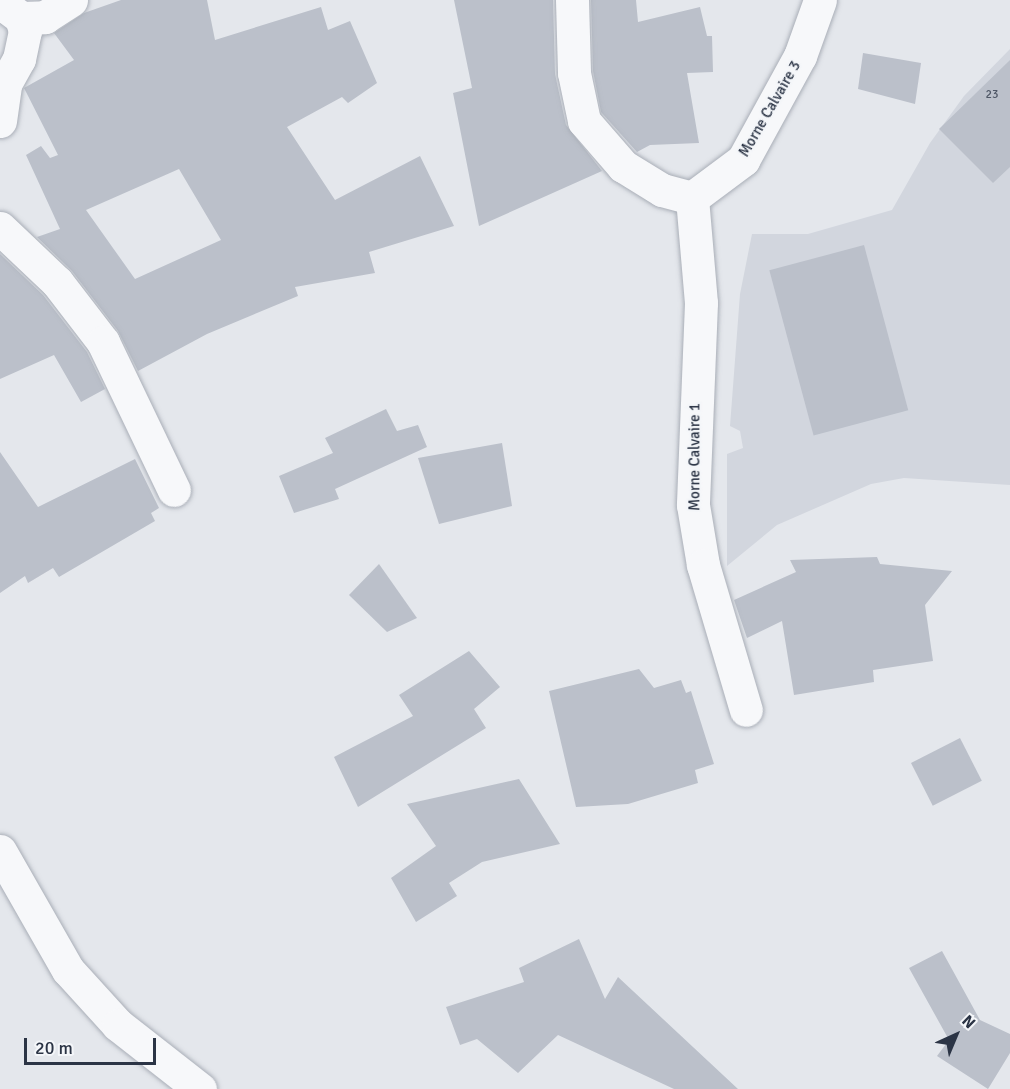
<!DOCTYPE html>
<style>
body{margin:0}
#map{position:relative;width:1010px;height:1089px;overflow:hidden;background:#e4e7ec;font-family:Signika,sans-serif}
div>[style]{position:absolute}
.built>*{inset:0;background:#d2d6de}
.building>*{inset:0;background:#bbc0ca;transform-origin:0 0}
.roads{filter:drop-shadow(0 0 2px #a9aeb7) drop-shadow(0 0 2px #a9aeb7)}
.street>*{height:33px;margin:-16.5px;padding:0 16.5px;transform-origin:16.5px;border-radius:16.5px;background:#f7f8fa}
span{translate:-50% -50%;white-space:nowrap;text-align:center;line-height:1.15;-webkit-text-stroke:4.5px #f4f6f9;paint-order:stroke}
.number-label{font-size:12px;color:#4f5766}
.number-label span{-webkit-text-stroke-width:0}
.street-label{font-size:15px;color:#2b3445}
.north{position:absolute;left:926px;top:1005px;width:60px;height:60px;-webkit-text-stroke:4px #f4f6f9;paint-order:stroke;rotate:44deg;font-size:16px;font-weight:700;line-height:24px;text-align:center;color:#2b3445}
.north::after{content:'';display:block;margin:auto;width:21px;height:27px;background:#2b3445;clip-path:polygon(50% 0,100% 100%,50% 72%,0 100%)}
.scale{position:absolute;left:24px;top:1038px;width:132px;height:27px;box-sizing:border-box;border:3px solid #2b3445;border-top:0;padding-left:8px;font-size:18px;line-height:21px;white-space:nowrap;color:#2b3445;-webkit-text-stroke:4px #f4f6f9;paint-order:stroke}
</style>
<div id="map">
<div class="built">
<i style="clip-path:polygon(1010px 49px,1010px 485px,904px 478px,871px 484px,777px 525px,727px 566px,727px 454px,743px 448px,740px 431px,730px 426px,740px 294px,752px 234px,808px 234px,892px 210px,930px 143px,964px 96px)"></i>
</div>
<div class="building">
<i style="clip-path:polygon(evenodd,121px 0,207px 0,215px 40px,321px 7px,328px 30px,350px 21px,377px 83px,348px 103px,342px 97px,287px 127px,335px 200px,420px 156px,454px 226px,369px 252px,375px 273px,295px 287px,298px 296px,207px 334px,138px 371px,118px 331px,72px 271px,37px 237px,60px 229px,26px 155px,41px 146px,50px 158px,58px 155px,24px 88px,74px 60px,54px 33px,84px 13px,121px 0,179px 169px,221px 240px,135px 279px,86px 210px,179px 169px)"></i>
<i style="clip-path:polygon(454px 0,553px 0,555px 74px,566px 125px,602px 171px,479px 226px,453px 93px,472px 88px)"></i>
<i style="clip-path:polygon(591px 0,636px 0,638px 22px,700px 7px,707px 36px,712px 36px,713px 72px,687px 73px,699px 143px,650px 145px,637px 152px,601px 112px,593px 71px)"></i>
<i style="clip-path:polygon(863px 53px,921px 63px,915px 104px,858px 89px)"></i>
<i style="clip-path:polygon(1010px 60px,1010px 167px,993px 183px,939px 129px)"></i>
<i style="left:864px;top:245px;width:171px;height:98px;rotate:75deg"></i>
<i style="clip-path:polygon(0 254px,43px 295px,87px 352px,105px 389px,81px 402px,54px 355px,0 379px)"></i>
<i style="clip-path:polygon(386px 409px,397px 431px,418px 425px,427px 447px,335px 489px,339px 499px,294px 513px,279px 476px,333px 453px,325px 438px)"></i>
<i style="clip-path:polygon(502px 443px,512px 506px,439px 524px,418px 458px)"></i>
<i style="clip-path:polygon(0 452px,38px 507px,135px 459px,159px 508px,151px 513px,155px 521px,59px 577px,53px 568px,28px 583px,25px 576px,0 593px)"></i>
<i style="clip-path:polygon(877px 557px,880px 564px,952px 571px,925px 605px,933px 661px,873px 670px,874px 682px,794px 695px,782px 621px,747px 638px,734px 600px,796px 572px,790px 560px)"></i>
<i style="clip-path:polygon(379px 564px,417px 618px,387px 632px,349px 595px)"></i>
<i style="clip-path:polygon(469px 651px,500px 687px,474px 709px,486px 728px,358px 807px,334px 757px,413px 716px,399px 695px)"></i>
<i style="clip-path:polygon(639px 669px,654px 688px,681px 680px,686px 693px,691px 691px,714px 764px,695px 770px,698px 783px,628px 804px,576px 807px,549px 691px)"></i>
<i style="left:960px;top:738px;width:48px;height:55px;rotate:63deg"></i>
<i style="clip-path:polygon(519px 779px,560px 844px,482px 862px,449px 883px,457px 896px,416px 922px,391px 878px,436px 846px,407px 804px)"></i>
<i style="clip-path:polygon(579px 939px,605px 999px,618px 977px,738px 1089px,674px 1089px,558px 1035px,518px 1073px,477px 1039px,460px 1045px,446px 1007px,524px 982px,519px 968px)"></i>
<i style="clip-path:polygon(942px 951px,980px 1020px,1010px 1034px,1010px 1053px,988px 1089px,937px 1056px,949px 1040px,909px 968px)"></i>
</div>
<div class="roads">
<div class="street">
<i style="left:572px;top:0;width:73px;rotate:88.4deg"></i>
<i style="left:574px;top:73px;width:49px;rotate:78.2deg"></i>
<i style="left:584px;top:121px;width:60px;rotate:49.1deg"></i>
<i style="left:623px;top:166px;width:46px;rotate:31.6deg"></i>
<i style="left:662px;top:190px;width:31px;rotate:15deg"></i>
<i style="left:0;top:2px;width:26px;rotate:37deg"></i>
<i style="left:21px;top:18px;width:24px;rotate:-2deg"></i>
<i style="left:45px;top:17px;width:31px;rotate:-33deg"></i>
<i style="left:0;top:121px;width:37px;rotate:-82deg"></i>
<i style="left:5px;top:84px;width:29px;rotate:-61deg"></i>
<i style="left:19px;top:59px;width:29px;rotate:-78deg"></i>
<i style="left:25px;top:31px;width:14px;rotate:-107deg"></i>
<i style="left:692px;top:198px;width:105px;rotate:85.1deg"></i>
<i style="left:701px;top:303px;width:202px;rotate:92.3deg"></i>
<i style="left:693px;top:505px;width:61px;rotate:80.5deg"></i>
<i style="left:703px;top:565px;width:151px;rotate:73.5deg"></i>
<i style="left:692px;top:198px;width:64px;rotate:-36.7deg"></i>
<i style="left:743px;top:160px;width:119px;rotate:-61.3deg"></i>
<i style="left:800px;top:56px;width:59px;rotate:-70.3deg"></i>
<i style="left:0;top:228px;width:79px;rotate:43.5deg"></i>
<i style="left:57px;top:282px;width:76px;rotate:52.5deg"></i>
<i style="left:103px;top:342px;width:164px;rotate:64.4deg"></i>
<i style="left:0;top:851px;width:137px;rotate:60.3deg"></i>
<i style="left:68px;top:970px;width:74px;rotate:47.7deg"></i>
<i style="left:118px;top:1025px;width:104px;rotate:38deg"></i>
</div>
</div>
<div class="number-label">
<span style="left:992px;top:95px">23</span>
</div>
<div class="street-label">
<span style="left:770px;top:109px;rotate:-60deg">Morne Calvaire 3</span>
<span style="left:695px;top:457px;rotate:-90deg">Morne Calvaire 1</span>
</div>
<div class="north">N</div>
<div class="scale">20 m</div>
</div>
